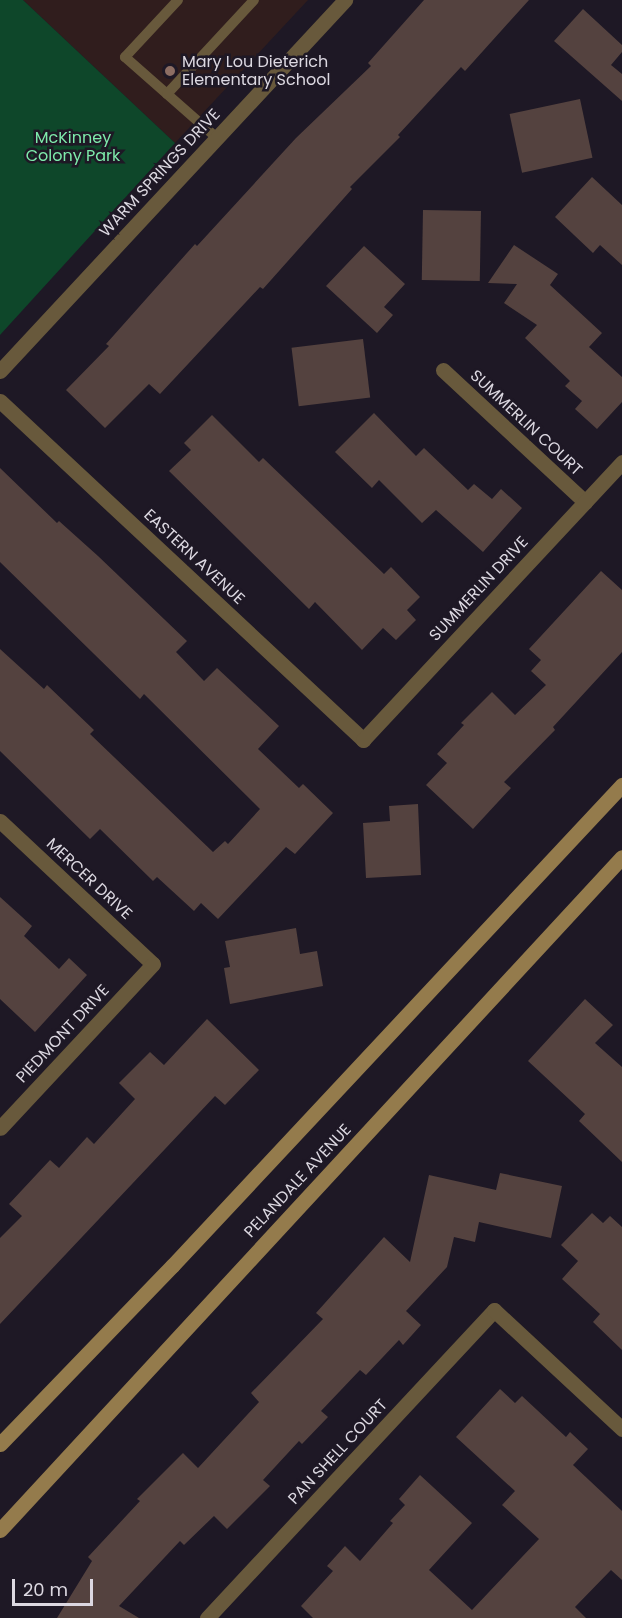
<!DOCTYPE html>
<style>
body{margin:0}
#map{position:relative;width:622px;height:1618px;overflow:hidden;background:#1e1825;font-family:Poppins,sans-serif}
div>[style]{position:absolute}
.education>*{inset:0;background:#301d1d}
.green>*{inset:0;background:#0e472a}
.building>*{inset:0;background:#54423f;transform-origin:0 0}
.lane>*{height:10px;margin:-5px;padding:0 5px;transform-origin:5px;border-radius:5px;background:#68593c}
.street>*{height:15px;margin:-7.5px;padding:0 7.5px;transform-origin:7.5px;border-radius:7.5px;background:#68593c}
.secondary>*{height:15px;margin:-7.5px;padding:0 7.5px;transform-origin:7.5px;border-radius:7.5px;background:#947b4c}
.dots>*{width:16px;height:16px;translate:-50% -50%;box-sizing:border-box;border:3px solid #1e1825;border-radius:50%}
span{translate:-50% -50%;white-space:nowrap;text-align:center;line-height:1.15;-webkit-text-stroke:5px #1e1825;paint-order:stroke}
.poi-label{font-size:16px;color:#dcd8e1}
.left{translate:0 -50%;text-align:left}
.park-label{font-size:16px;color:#7eeaab}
.street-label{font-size:16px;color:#dcd8e1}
.scale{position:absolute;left:12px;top:1579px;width:81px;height:27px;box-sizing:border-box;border:3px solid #dcd8e1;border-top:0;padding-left:8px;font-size:18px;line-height:21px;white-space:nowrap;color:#dcd8e1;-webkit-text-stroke:4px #1e1825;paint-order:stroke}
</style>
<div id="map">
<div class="education">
<i style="clip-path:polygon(23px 0,308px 0,175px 143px)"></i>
</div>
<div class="green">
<i style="clip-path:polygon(0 0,23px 0,175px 143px,0 335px)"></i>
</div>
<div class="building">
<i style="clip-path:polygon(424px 0,529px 0,465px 71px,461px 67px,398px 135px,400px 137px,350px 187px,352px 189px,263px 289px,260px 287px,160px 394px,149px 384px,105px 428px,66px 390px,109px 346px,106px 344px,195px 244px,197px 246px,296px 138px,371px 66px,368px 63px)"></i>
<i style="clip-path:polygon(583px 9px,622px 45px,622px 52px,611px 65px,622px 74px,622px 101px,554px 41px)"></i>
<i style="left:580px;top:99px;width:60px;height:72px;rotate:78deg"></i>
<i style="clip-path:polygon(592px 177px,622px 205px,622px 265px,600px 245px,593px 253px,555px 217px)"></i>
<i style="left:423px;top:210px;width:58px;height:70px;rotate:1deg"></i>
<i style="clip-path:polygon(514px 245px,558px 274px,550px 285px,602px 333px,589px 347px,622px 377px,622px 402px,597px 429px,575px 409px,582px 401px,565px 386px,570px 381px,525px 338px,537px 325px,504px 303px,517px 284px,488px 283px)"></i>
<i style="clip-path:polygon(364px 246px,405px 284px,384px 307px,393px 315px,377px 333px,326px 286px)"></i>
<i style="left:363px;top:339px;width:59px;height:72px;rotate:83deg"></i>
<i style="clip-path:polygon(374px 413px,416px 456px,424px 448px,468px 490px,474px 484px,492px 499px,501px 489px,522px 508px,483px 552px,436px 510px,422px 523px,379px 480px,372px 488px,335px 452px)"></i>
<i style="clip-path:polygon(212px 415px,259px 462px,263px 458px,384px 574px,391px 567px,420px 597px,407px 610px,416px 620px,396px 640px,383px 628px,362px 650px,315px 602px,309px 609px,169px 471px,191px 450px,184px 443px)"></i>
<i style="clip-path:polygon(0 468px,57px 523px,59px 521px,98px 556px,187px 641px,176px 652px,204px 681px,217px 668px,279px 726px,258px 749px,299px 788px,303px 784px,333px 813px,295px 854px,286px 847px,218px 919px,201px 903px,194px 911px,157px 877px,153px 881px,100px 829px,90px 839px,0 751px,0 649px,44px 689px,47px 685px,94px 730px,90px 734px,213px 852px,225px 841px,228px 844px,260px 809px,144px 694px,140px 699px,0 562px)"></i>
<i style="clip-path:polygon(601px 571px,622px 590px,622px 652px,553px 727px,555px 730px,504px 782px,511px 788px,473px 829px,426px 785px,447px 763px,437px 754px,464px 725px,461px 723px,492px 692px,515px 715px,546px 685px,531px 671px,541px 660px,529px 649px)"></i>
<i style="clip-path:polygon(418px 804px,421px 875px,366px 878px,363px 823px,390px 821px,389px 806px)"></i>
<i style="clip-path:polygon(0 897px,32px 926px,24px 936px,59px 969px,69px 958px,87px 975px,35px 1032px,0 999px)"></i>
<i style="clip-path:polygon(296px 928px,300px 954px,317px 951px,323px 986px,230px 1004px,224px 968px,230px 967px,225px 941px)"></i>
<i style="clip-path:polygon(585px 999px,613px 1025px,595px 1043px,622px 1067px,622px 1162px,579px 1121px,585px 1114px,528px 1061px)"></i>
<i style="clip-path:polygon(207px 1019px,259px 1070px,225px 1105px,215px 1096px,0 1324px,0 1238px,22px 1216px,9px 1204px,50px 1160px,59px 1168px,87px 1137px,94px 1144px,135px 1099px,119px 1083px,150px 1052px,164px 1065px)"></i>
<i style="clip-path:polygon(500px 1173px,562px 1186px,551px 1238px,479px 1222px,475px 1242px,454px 1237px,447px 1267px,406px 1311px,421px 1325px,403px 1345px,399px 1340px,366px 1375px,360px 1370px,321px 1411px,328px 1417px,302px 1444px,299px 1441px,263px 1480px,270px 1486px,227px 1529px,214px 1516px,184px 1545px,180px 1541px,119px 1606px,139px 1618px,57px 1618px,92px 1561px,88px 1557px,140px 1501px,137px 1499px,183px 1453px,198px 1468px,259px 1402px,251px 1393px,323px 1319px,316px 1313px,384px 1237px,410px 1262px,429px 1175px,496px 1190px)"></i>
<i style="clip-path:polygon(592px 1213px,603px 1223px,610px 1216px,622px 1227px,622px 1350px,593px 1322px,600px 1314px,562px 1279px,578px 1261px,561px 1245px)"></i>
<i style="clip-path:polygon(500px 1389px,515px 1403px,522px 1396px,566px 1437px,570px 1432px,588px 1449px,573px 1465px,622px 1511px,622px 1580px,611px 1570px,575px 1607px,586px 1618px,313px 1618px,301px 1606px,333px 1571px,327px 1566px,345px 1546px,360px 1561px,393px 1523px,390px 1521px,405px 1505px,399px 1499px,420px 1475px,472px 1523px,429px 1570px,472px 1610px,539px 1539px,502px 1505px,515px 1491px,456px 1437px)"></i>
</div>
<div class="lane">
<i style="left:178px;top:0;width:78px;rotate:132.9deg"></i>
<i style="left:125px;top:57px;width:123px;rotate:41.4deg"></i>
<i style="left:167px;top:94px;width:128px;rotate:-47.2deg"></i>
</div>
<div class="street">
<i style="left:443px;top:370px;width:194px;rotate:42.9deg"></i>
<i style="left:0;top:371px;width:507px;rotate:-47.08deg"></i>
<i style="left:0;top:401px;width:497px;rotate:43deg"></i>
<i style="left:363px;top:740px;width:380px;rotate:-47deg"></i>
<i style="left:0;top:821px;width:209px;rotate:43.1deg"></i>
<i style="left:153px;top:964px;width:224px;rotate:133deg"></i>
<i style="left:207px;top:1618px;width:421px;rotate:-47deg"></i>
<i style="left:494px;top:1310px;width:175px;rotate:42.9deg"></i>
</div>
<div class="secondary">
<i style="left:0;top:1444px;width:248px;rotate:-46deg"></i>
<i style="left:172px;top:1266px;width:659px;rotate:-46.91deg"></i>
<i style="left:0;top:1530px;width:916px;rotate:-47.26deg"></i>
</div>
<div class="dots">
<i style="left:170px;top:71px;background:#8d6e63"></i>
</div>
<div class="poi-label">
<span class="left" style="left:182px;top:71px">Mary Lou Dieterich<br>Elementary School</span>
</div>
<div class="park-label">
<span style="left:73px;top:147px">McKinney<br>Colony Park</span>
</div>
<div class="street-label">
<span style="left:160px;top:173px;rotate:-47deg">WARM SPRINGS DRIVE</span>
<span style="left:526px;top:423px;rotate:43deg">SUMMERLIN COURT</span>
<span style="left:194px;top:557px;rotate:43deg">EASTERN AVENUE</span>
<span style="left:479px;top:589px;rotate:-47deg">SUMMERLIN DRIVE</span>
<span style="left:89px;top:879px;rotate:43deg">MERCER DRIVE</span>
<span style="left:63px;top:1034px;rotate:-47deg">PIEDMONT DRIVE</span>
<span style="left:298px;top:1181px;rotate:-47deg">PELANDALE AVENUE</span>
<span style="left:338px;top:1452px;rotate:-47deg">PAN SHELL COURT</span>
</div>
<div class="scale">20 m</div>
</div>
